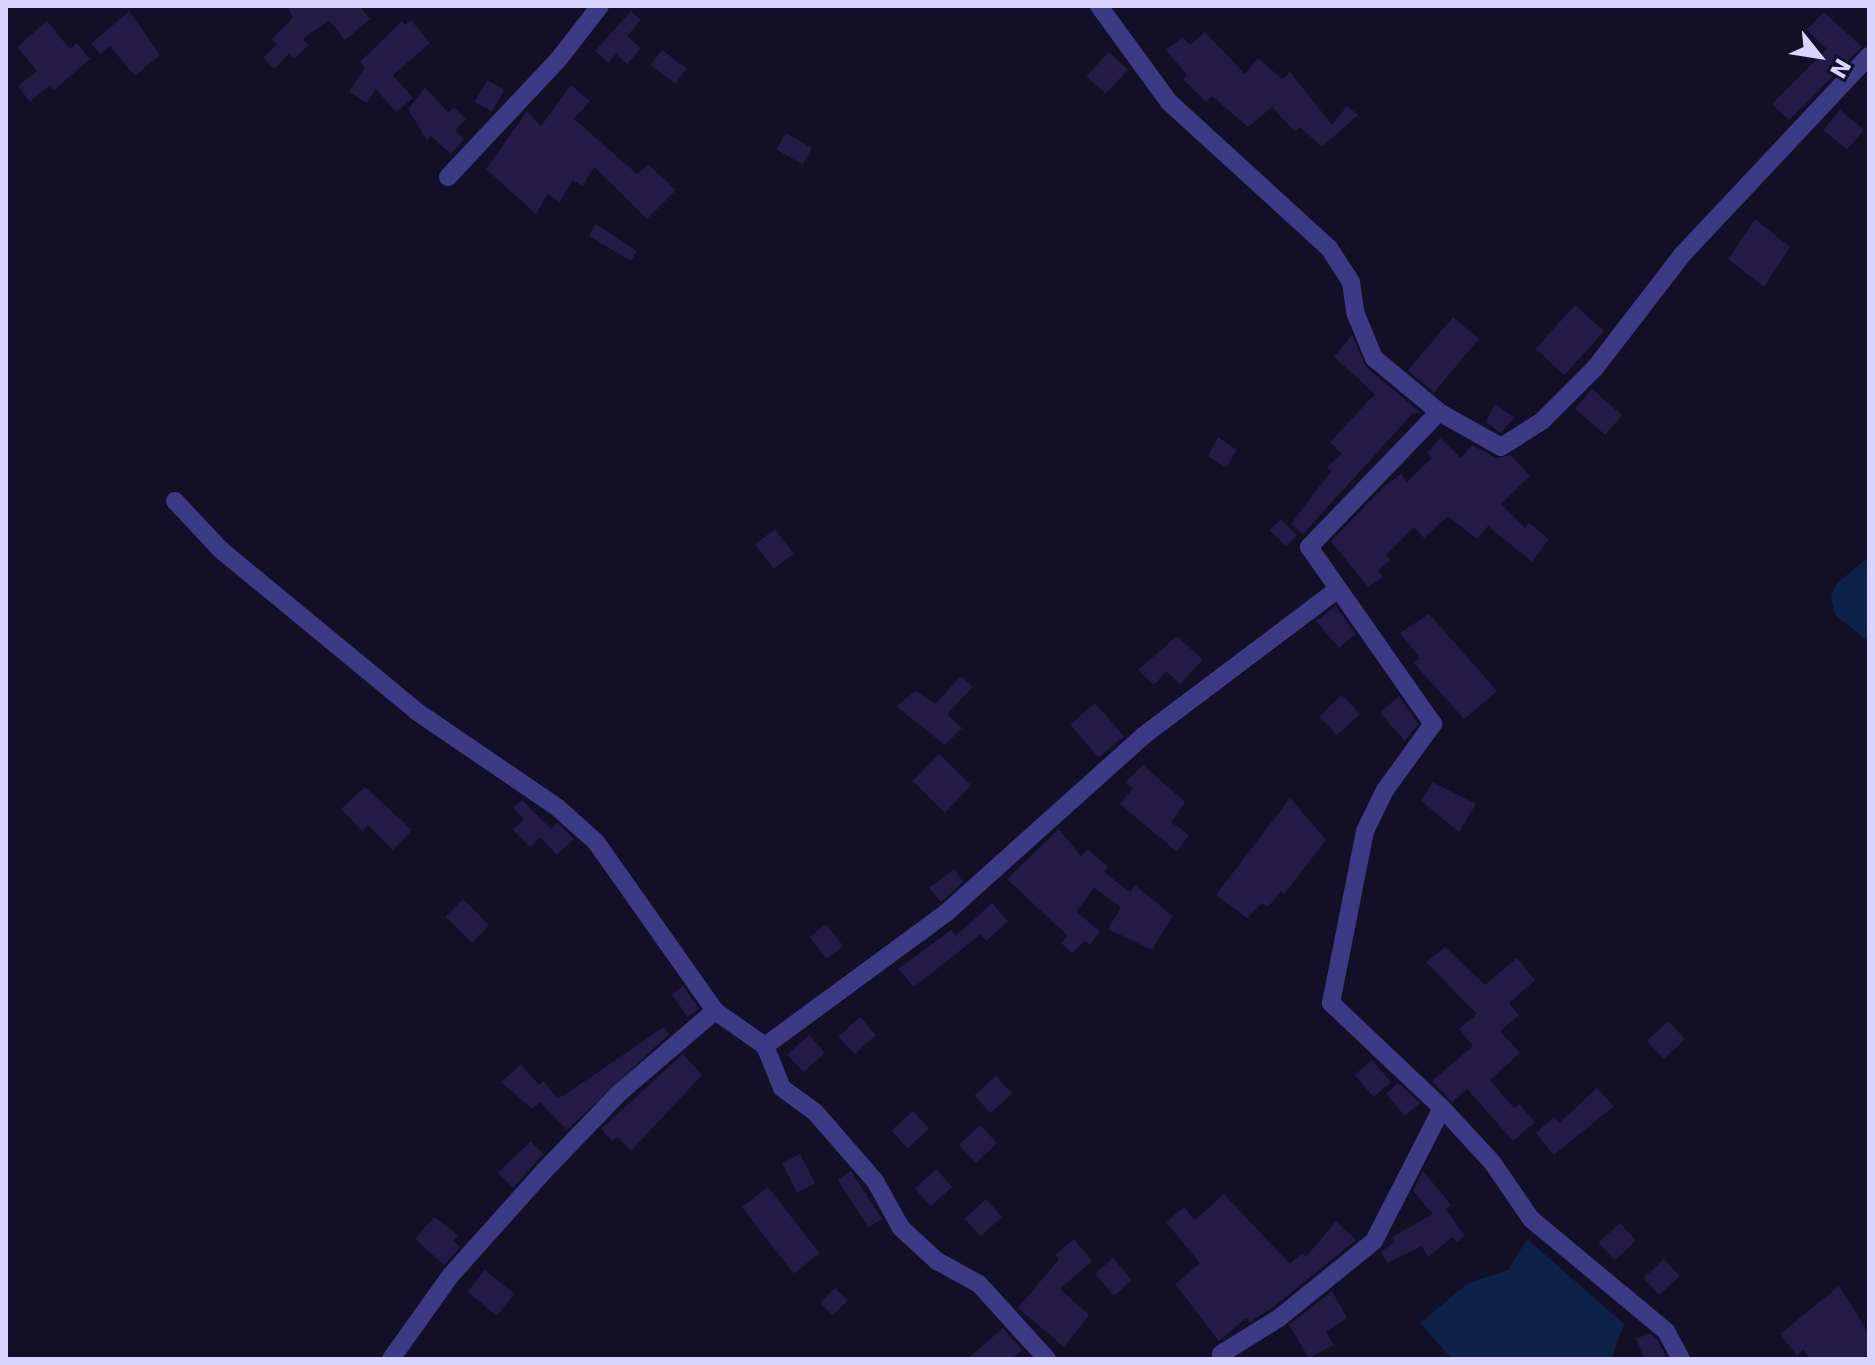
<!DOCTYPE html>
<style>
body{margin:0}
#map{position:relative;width:1875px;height:1365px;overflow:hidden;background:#130f26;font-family:"DejaVu Sans",sans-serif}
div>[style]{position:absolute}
.water>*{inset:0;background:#0c2248}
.building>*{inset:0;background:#241b47;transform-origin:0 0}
.street>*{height:18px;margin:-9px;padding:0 9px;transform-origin:9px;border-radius:9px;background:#3d3a85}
span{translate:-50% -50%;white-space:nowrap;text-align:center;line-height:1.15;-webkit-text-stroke:7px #130f26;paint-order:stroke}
.frame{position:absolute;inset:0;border:8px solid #d9d4ff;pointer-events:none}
.north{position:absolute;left:1779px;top:16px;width:80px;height:80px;-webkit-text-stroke:6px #130f26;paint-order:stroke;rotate:120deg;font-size:22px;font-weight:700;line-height:32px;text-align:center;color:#d9d4ff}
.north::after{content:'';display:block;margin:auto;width:28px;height:36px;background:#d9d4ff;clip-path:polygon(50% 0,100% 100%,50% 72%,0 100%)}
</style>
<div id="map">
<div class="water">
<i style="clip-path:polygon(1865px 560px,1869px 561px,1869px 642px,1835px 615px,1831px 597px,1836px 584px)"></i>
<i style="clip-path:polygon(1527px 1239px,1624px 1324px,1611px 1359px,1452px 1359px,1420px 1323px,1468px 1283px,1508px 1270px)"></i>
</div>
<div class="building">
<i style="clip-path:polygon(287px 6px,360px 6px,370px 19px,345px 40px,329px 20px,303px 39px,309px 45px,294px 59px,289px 54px,274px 69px,263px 57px,277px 45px,272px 39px,293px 18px)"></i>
<i style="clip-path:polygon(129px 11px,160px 55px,135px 76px,110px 46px,101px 54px,91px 44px)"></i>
<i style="clip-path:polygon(631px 11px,641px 20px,627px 36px,641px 48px,627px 64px,616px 54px,608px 63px,595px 51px)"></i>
<i style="clip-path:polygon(1824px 12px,1862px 47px,1789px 120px,1772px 104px,1827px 49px,1807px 30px)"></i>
<i style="clip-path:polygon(411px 20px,430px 43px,393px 75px,413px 98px,396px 112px,376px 89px,367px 103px,349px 92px,365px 67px,360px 62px,402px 21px,405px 25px)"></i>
<i style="clip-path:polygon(47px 21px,70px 49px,77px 43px,90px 59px,54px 90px,50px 85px,30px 102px,18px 86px,37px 71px,17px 47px)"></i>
<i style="clip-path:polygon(1205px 32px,1245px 74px,1258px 58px,1282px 79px,1290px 72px,1332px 125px,1347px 106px,1358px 115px,1322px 147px,1300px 127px,1295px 132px,1272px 107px,1248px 127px,1212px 96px,1206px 102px,1183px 79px,1187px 75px,1166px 50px,1183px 37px,1190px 45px)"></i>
<i style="left:662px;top:50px;width:31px;height:19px;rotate:37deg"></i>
<i style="left:1109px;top:52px;width:26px;height:33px;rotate:43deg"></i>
<i style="left:487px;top:80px;width:20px;height:25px;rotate:30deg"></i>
<i style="clip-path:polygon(571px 85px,590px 101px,574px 119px,637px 174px,649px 165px,676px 190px,647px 219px,594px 167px,582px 186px,573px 180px,560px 202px,548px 194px,536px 214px,486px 169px,527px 111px,541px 126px)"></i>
<i style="clip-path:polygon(425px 88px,449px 113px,454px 107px,466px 119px,455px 130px,464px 139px,451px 154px,431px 136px,427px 140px,408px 109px)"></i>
<i style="left:1840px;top:110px;width:31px;height:26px;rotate:40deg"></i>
<i style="left:786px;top:133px;width:30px;height:19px;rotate:30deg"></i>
<i style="clip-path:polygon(1755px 219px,1790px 247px,1764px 287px,1728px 259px)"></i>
<i style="clip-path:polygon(596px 224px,637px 251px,631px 261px,589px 236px)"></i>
<i style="left:1575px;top:305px;width:39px;height:59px;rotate:42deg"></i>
<i style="left:1453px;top:317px;width:34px;height:70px;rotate:40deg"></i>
<i style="clip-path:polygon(1352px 335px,1366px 367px,1421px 413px,1413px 413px,1303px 534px,1291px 524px,1331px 471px,1327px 467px,1342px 454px,1330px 442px,1375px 394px,1334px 357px)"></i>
<i style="left:1592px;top:389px;width:40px;height:26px;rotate:41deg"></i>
<i style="clip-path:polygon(1495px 404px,1514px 417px,1501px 433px,1486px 422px)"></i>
<i style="clip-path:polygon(1218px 437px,1237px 450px,1226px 468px,1208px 456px)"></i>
<i style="clip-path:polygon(1440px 438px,1461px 458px,1472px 445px,1496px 458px,1511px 455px,1530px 476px,1501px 504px,1525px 528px,1529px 523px,1549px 539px,1532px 562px,1488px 526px,1477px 539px,1448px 516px,1424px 538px,1414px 527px,1386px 555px,1390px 560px,1378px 571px,1383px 577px,1368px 587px,1331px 541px,1386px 485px,1401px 474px,1407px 482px,1432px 458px,1427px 453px)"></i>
<i style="left:1281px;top:519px;width:23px;height:16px;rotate:45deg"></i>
<i style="left:775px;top:529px;width:31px;height:25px;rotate:53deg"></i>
<i style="clip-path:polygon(1336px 606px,1355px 634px,1339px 648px,1316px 621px)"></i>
<i style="clip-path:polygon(1429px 614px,1497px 691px,1464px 719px,1414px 663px,1420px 658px,1400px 633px)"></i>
<i style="clip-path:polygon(1177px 636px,1203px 660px,1180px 684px,1166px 671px,1154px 685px,1138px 670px)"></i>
<i style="clip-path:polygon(961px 676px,973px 687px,947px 714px,962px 728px,945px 745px,896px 706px,916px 691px,935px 704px)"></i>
<i style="left:1342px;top:695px;width:26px;height:31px;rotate:47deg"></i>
<i style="clip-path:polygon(1399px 696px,1418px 724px,1405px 741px,1380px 713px)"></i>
<i style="left:1095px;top:703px;width:44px;height:33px;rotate:49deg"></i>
<i style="left:939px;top:754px;width:45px;height:38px;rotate:44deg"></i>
<i style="clip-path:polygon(1143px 765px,1185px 802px,1171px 822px,1189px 835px,1177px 852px,1120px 804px,1133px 788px,1126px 782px)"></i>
<i style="clip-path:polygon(1432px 782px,1476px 804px,1459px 832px,1421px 801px)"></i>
<i style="clip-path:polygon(365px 787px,412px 830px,393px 850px,368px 825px,362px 831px,341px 809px)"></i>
<i style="clip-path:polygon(1290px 798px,1326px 840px,1284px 894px,1281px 891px,1268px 907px,1262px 903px,1247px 918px,1216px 895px)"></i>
<i style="clip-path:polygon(522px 800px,551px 829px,557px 823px,574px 839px,557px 855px,540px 837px,530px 847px,513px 830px,524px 819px,513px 808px)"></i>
<i style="clip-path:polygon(1059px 829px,1081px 856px,1088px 849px,1108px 867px,1104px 872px,1130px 892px,1135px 885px,1173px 916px,1152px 950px,1108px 929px,1121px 907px,1094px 888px,1076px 912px,1100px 931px,1090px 945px,1085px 941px,1072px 953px,1061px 943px,1068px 936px,1007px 879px)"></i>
<i style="clip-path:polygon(954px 869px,963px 882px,941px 902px,929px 888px)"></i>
<i style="left:463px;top:899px;width:37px;height:25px;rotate:45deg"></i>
<i style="clip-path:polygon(992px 903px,1008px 921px,986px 941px,981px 934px,914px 987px,898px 969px,951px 930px,956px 936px)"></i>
<i style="left:826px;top:924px;width:28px;height:21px;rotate:52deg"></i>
<i style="clip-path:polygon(1445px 947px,1485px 985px,1517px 958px,1535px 980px,1509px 1003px,1519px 1015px,1500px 1031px,1520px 1053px,1490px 1080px,1514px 1108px,1519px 1104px,1535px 1122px,1513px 1141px,1467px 1089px,1452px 1102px,1432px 1081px,1473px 1046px,1459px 1029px,1477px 1014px,1426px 962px)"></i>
<i style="left:683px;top:986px;width:28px;height:14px;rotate:55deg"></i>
<i style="left:860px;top:1017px;width:24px;height:29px;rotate:48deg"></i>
<i style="left:1668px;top:1021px;width:25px;height:29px;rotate:47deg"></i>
<i style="clip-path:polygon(664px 1027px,669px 1034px,567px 1130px,540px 1102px,532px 1109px,501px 1082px,521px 1064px,539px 1085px,543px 1081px,557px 1097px,563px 1096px)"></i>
<i style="left:809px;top:1035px;width:24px;height:29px;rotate:48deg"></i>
<i style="clip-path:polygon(683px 1054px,702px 1075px,631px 1151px,618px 1137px,612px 1141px,601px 1129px)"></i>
<i style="left:1372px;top:1060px;width:29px;height:23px;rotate:49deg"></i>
<i style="left:996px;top:1076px;width:24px;height:29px;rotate:48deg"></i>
<i style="clip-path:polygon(1398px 1083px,1420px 1103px,1405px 1116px,1386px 1094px)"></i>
<i style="clip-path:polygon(1597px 1088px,1614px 1106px,1554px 1155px,1536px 1133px,1554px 1117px,1559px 1123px)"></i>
<i style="left:913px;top:1111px;width:24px;height:29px;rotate:48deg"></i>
<i style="left:980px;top:1125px;width:25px;height:29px;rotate:47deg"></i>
<i style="clip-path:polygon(531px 1141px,543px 1154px,513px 1188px,498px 1173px)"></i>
<i style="left:800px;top:1154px;width:33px;height:20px;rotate:63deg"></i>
<i style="left:936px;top:1169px;width:24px;height:29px;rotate:48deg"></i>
<i style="left:851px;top:1171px;width:57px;height:16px;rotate:57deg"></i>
<i style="clip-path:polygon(1423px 1171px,1451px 1205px,1446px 1209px,1465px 1236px,1457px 1242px,1452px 1237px,1428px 1257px,1422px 1246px,1387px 1263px,1381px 1252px,1394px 1242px,1392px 1237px,1433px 1214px,1413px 1191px)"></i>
<i style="left:768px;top:1187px;width:84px;height:33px;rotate:52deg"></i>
<i style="clip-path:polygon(1224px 1194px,1290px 1264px,1302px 1253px,1306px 1257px,1336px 1221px,1356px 1240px,1272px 1308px,1250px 1322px,1246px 1318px,1219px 1341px,1175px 1284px,1200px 1263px,1166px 1222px,1184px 1207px,1195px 1220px)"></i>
<i style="left:986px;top:1199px;width:24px;height:29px;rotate:48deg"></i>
<i style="clip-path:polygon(434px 1217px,458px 1235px,453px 1241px,460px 1247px,444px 1265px,415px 1239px)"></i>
<i style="left:1620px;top:1223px;width:24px;height:29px;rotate:48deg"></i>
<i style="clip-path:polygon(1074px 1239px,1092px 1261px,1060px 1289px,1089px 1315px,1064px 1347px,1018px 1308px,1059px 1259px,1055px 1255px)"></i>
<i style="left:1113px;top:1258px;width:29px;height:24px;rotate:49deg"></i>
<i style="left:1664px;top:1259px;width:23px;height:28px;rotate:47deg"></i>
<i style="left:485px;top:1270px;width:38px;height:28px;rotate:39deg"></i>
<i style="clip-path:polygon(1839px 1286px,1869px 1334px,1869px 1352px,1862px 1359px,1811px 1359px,1803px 1350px,1797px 1356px,1780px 1334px)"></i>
<i style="left:835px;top:1288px;width:18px;height:21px;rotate:45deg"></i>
<i style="clip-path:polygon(1332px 1291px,1347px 1318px,1326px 1332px,1334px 1345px,1309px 1358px,1289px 1325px)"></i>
<i style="clip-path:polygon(1003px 1328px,1022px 1350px,1012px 1359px,967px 1359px)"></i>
<i style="clip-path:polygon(1651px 1334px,1657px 1339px,1667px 1359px,1644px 1359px,1636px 1338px)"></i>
</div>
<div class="street">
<i style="left:1099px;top:6px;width:119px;rotate:53.9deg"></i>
<i style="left:1169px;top:102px;width:217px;rotate:42.4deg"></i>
<i style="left:1329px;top:248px;width:40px;rotate:57.1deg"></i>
<i style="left:1351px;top:282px;width:30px;rotate:82deg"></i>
<i style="left:1355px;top:312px;width:50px;rotate:67.6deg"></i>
<i style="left:1374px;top:358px;width:85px;rotate:39.7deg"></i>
<i style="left:448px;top:177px;width:161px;rotate:-46.8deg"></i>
<i style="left:558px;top:60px;width:68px;rotate:-52.1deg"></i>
<i style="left:175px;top:501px;width:67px;rotate:46.8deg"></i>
<i style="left:221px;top:550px;width:253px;rotate:39.5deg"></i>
<i style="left:416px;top:711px;width:172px;rotate:34.3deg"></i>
<i style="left:558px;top:808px;width:51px;rotate:41.8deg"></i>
<i style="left:596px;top:842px;width:207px;rotate:54.8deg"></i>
<i style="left:715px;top:1011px;width:61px;rotate:35deg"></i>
<i style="left:765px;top:1046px;width:45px;rotate:68deg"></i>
<i style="left:782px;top:1088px;width:41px;rotate:36deg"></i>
<i style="left:815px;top:1112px;width:91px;rotate:49deg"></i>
<i style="left:875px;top:1181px;width:54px;rotate:61deg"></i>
<i style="left:901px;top:1228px;width:49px;rotate:42.5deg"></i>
<i style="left:937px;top:1261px;width:48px;rotate:28.7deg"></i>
<i style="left:979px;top:1284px;width:101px;rotate:47.8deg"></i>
<i style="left:765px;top:1046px;width:225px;rotate:-36.3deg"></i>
<i style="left:946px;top:913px;width:265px;rotate:-41.9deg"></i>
<i style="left:1143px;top:736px;width:243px;rotate:-37deg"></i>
<i style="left:1442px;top:1108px;width:153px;rotate:-136.6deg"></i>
<i style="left:1331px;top:1003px;width:175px;rotate:-78.8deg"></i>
<i style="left:1365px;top:831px;width:46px;rotate:-64deg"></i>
<i style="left:1385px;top:790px;width:82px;rotate:-54deg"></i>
<i style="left:1433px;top:724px;width:216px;rotate:-125deg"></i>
<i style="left:1309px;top:547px;width:187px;rotate:-46.1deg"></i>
<i style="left:1439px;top:412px;width:71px;rotate:29.4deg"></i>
<i style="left:1501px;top:447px;width:49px;rotate:-32.4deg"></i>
<i style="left:1542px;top:421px;width:75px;rotate:-45deg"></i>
<i style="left:1595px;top:368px;width:143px;rotate:-52.4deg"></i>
<i style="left:1682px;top:255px;width:273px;rotate:-46.8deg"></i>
<i style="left:391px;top:1359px;width:103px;rotate:-54.5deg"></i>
<i style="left:451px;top:1275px;width:140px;rotate:-48.2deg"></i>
<i style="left:544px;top:1171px;width:107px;rotate:-46.1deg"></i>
<i style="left:618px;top:1094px;width:128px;rotate:-40.6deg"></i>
<i style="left:1223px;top:1359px;width:5px;rotate:-112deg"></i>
<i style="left:1221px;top:1354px;width:68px;rotate:-31.8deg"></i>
<i style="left:1279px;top:1318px;width:122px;rotate:-39deg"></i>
<i style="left:1374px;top:1241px;width:149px;rotate:-62.9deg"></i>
<i style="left:1442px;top:1108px;width:74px;rotate:47.2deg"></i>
<i style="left:1492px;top:1162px;width:69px;rotate:55.6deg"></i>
<i style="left:1531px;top:1219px;width:175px;rotate:39.7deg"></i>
<i style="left:1666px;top:1331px;width:32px;rotate:62deg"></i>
</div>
<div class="frame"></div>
<div class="north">N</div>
</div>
